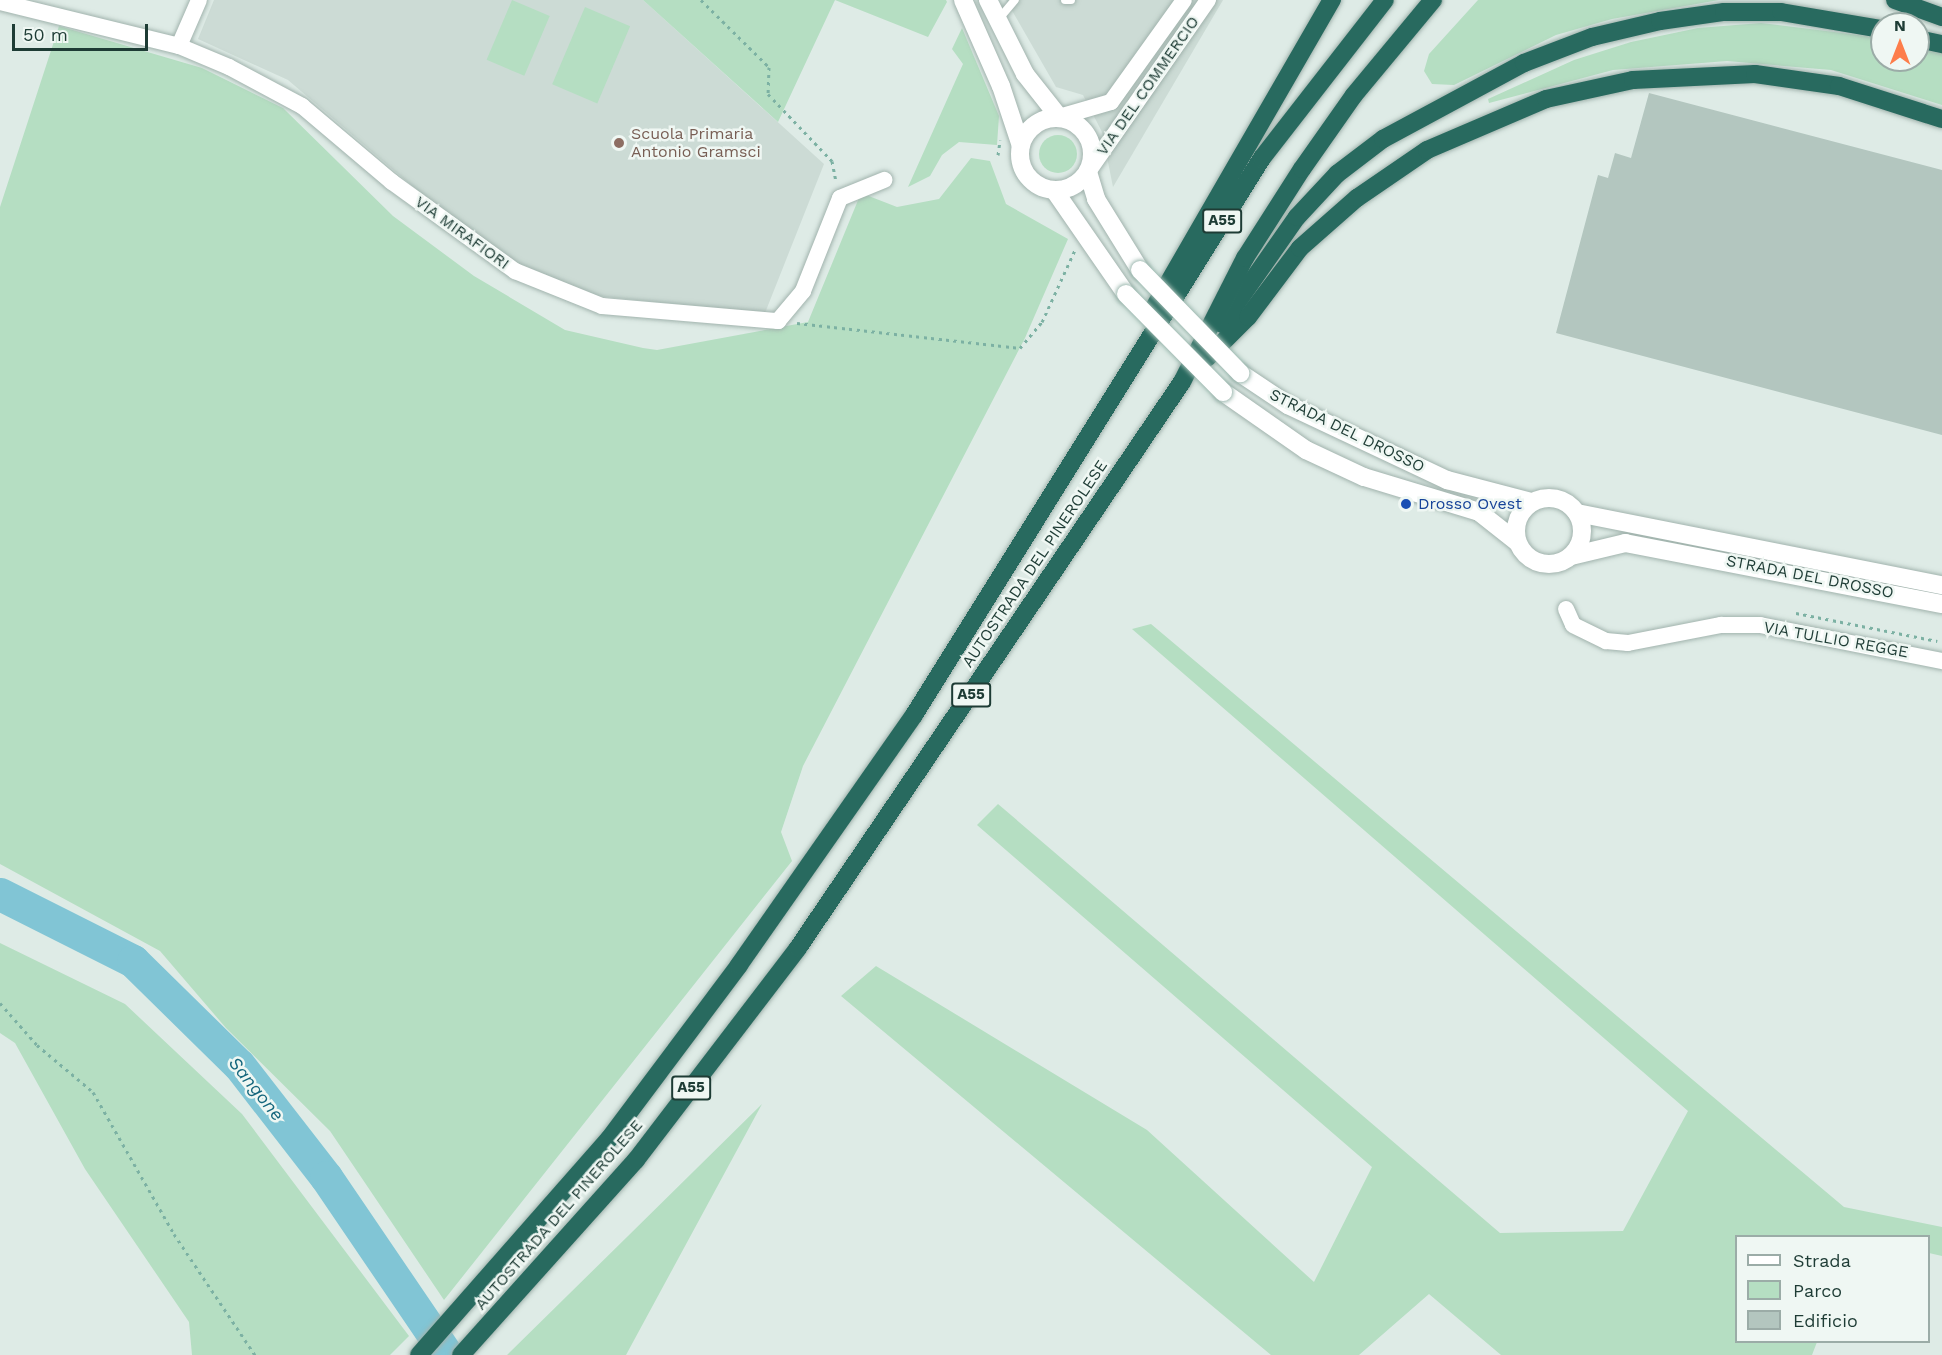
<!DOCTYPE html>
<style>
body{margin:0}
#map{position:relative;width:1942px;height:1355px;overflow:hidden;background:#deebe6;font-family:"Work Sans",sans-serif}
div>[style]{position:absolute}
.built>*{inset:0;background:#ccdbd5}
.green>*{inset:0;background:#b5dec2;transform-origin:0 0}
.round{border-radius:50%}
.river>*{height:33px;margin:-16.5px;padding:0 16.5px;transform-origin:16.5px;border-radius:16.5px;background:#81c5d5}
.building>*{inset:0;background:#b3c6bf}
.path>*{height:3px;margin-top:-1.5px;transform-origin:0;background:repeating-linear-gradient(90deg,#7cb1a3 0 3px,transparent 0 7.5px)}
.roads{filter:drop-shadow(0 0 2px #a1b3ad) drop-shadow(0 0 2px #a1b3ad)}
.lane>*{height:8px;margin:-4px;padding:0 4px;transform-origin:4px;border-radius:4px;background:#fff}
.street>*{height:16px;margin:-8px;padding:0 8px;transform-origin:8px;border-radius:8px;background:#fff}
.secondary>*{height:18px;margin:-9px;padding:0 9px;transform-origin:9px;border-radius:9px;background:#fff}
.secondary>.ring{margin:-9px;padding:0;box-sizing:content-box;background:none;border:18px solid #fff;border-radius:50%}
.highway>*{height:18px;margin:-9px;padding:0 9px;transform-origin:9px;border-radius:9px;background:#286a5f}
.bridges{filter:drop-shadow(0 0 2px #9cb8af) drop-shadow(0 0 2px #9cb8af)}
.secondary-bridge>*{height:18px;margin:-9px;padding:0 9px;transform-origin:9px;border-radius:9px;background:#fff}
.dots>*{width:16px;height:16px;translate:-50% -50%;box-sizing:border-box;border:3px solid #eff7f3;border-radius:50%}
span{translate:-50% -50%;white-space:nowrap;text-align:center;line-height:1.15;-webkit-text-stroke:5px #eff7f3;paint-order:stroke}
.shield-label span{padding:2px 4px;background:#eff7f3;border:2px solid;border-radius:4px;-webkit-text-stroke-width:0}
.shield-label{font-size:15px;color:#1e3c35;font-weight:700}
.street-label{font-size:16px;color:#1e3c35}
.education-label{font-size:16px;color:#785e54}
.left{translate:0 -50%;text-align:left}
.transit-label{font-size:16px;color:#164399}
.water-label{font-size:18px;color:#14667c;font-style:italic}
.legend{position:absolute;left:1735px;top:1235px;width:195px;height:108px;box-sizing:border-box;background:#eff7f3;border:2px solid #9baca7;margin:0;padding:8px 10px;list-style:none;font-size:18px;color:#1e3c35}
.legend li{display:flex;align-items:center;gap:12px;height:30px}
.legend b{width:30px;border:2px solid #9baca7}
.north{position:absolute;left:1870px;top:12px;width:60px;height:60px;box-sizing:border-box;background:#eff7f3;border:2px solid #9baca7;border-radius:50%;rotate:0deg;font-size:16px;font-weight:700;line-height:24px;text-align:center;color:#1e3c35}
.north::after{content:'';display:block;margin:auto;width:21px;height:27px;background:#fd7d4a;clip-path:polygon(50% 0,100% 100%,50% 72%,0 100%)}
.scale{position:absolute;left:12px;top:24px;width:136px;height:27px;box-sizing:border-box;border:3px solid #1e3c35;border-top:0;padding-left:8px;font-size:18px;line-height:21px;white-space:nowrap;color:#1e3c35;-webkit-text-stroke:4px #eff7f3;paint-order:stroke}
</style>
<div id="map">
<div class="built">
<i style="clip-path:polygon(214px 0,643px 0,824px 164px,765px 313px,597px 296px,517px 264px,417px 190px,288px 80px,198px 39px)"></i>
<i style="clip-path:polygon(1006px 0,1223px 0,1113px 187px,1102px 132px,1083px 95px,1056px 87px)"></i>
</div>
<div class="green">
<i style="left:512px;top:0;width:41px;height:65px;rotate:23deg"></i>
<i style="clip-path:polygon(643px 0,946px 0,947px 2px,928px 37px,835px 0,778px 122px)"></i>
<i style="clip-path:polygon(1478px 0,1719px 0,1612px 19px,1556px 35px,1454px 85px,1432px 84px,1424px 71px,1429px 54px)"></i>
<i style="left:585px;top:7px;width:49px;height:84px;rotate:23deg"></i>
<i style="clip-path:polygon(1761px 23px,1882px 38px,1882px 60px,1918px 60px,1918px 46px,1942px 52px,1942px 105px,1831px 70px,1727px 61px,1613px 70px,1489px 103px,1488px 99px,1574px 60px,1631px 42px,1698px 28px)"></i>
<i style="clip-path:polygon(59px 26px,202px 68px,283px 108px,393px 216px,474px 276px,565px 330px,643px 348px,657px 350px,808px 322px,861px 193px,897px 207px,939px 199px,971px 158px,990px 161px,1006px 204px,1068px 239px,1025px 338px,803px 766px,781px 832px,792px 861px,444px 1300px,330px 1131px,226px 1028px,160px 951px,0 864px,0 207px)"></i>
<i style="clip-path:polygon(962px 28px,999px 116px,997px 145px,959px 142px,942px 155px,930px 176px,908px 187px,963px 64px,952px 49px)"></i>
<i class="round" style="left:1039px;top:135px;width:38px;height:38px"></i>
<i style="clip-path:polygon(1151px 624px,1844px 1207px,1942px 1227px,1942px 1256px,1929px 1253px,1928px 1236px,1736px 1236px,1736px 1342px,1817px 1342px,1812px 1355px,1501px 1355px,1429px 1294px,1359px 1355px,1271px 1355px,841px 996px,876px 966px,1147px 1130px,1314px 1282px,1372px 1167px,977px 825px,998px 804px,1500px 1233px,1623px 1231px,1688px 1111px,1132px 629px)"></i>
<i style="clip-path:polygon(0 943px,125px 1004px,242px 1114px,409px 1336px,390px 1355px,192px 1355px,189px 1322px,85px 1169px,15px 1043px,0 1033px)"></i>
<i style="clip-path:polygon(762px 1104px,626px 1355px,507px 1355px,628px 1236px)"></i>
</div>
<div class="river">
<i style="left:0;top:894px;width:149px;rotate:26.7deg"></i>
<i style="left:133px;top:961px;width:148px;rotate:44.5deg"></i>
<i style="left:239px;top:1065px;width:142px;rotate:52.2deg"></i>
<i style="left:326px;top:1177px;width:215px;rotate:55.8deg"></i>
</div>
<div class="building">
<i style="clip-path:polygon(1649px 93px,1942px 170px,1942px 435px,1556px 333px,1598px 175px,1608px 178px,1615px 153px,1631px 158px)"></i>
</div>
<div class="path">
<i style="left:701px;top:0;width:95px;rotate:44.6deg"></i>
<i style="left:769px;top:67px;width:27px;rotate:92deg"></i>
<i style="left:768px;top:94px;width:93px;rotate:46.3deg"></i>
<i style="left:832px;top:161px;width:20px;rotate:79deg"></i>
<i style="left:998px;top:155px;width:15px;rotate:-82deg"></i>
<i style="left:797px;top:323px;width:224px;rotate:6.4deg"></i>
<i style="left:1020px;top:348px;width:34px;rotate:-50deg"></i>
<i style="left:1042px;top:322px;width:79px;rotate:-65.4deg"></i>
<i style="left:1796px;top:613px;width:144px;rotate:11.2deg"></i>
<i style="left:0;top:1003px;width:56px;rotate:48.6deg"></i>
<i style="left:37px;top:1045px;width:73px;rotate:40deg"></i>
<i style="left:93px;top:1092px;width:163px;rotate:60.3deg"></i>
<i style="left:174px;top:1234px;width:146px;rotate:56.2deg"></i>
</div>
<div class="roads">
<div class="lane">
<i style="left:1065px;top:0;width:6px"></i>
<i style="left:998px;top:20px;width:26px;rotate:-50deg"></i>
</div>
<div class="street">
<i style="left:0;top:2px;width:184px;rotate:13.8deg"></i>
<i style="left:179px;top:46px;width:54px;rotate:22.8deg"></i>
<i style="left:229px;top:67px;width:83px;rotate:28.1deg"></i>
<i style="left:302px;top:106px;width:118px;rotate:40.2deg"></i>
<i style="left:392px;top:182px;width:152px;rotate:35.9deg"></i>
<i style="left:515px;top:271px;width:94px;rotate:21.9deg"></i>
<i style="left:602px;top:306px;width:177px;rotate:4.9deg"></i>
<i style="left:778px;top:321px;width:39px;rotate:-50deg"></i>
<i style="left:803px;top:291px;width:100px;rotate:-68.3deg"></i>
<i style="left:840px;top:198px;width:48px;rotate:-22.2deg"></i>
<i style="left:179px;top:46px;width:50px;rotate:-66.5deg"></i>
<i style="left:1059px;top:117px;width:54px;rotate:-16.1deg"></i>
<i style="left:1111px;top:102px;width:125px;rotate:-54.4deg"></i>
<i style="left:1088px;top:172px;width:210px;rotate:-55.1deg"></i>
<i style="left:1566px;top:609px;width:17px;rotate:66deg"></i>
<i style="left:1573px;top:625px;width:37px;rotate:26deg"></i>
<i style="left:1606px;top:641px;width:22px;rotate:5deg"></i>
<i style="left:1628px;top:643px;width:95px;rotate:-11deg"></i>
<i style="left:1721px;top:625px;width:39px"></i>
<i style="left:1760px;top:625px;width:186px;rotate:11.2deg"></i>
</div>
<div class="secondary">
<i style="left:963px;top:0;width:94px;rotate:66.2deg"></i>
<i style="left:1001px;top:86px;width:63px;rotate:71.6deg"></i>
<i style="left:988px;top:0;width:83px;rotate:63.4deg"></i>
<i style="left:1025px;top:74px;width:55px;rotate:51.7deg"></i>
<i class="ring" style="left:1020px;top:118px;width:54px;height:54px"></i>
<i style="left:1088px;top:172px;width:28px;rotate:73deg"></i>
<i style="left:1096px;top:199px;width:84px;rotate:58.2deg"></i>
<i style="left:1054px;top:190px;width:126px;rotate:55.3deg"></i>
<i style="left:1240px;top:373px;width:58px;rotate:33.7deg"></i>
<i style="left:1288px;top:405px;width:176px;rotate:25.3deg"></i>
<i style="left:1447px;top:480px;width:87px;rotate:14.7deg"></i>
<i style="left:1223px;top:392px;width:101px;rotate:34.9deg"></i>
<i style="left:1306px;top:450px;width:64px;rotate:25deg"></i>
<i style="left:1364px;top:477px;width:120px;rotate:16.9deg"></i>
<i style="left:1479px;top:512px;width:48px;rotate:38.3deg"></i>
<i class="ring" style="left:1516px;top:498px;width:48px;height:48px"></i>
<i style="left:1577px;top:513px;width:372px;rotate:11.2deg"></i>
<i style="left:1571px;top:556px;width:56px;rotate:-13.5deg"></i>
<i style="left:1625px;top:543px;width:323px;rotate:10.9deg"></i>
</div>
<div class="highway">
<i style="left:1895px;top:0;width:50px;rotate:19.9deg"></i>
<i style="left:1918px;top:39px;width:25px;rotate:12deg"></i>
<i style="left:1155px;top:306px;width:354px;rotate:-60deg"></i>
<i style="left:1222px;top:324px;width:131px;rotate:-55deg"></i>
<i style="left:1297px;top:217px;width:59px;rotate:-47.1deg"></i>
<i style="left:1337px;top:174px;width:58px;rotate:-37.3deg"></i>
<i style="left:1383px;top:139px;width:160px;rotate:-28.3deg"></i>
<i style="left:1524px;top:63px;width:73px;rotate:-20.9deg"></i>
<i style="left:1592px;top:37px;width:70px;rotate:-13.2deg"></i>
<i style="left:1660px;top:21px;width:65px;rotate:-8deg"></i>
<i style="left:1724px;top:12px;width:57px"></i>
<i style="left:1781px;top:12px;width:102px;rotate:9.6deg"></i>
<i style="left:1207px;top:358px;width:58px;rotate:-45deg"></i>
<i style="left:1248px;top:317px;width:86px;rotate:-53deg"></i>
<i style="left:1300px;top:248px;width:76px;rotate:-41.3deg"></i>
<i style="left:1357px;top:198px;width:85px;rotate:-34.4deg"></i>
<i style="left:1427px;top:150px;width:129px;rotate:-23.2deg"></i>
<i style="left:1546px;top:99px;width:89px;rotate:-12.3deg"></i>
<i style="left:1633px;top:80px;width:122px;rotate:-2.8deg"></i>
<i style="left:1755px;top:74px;width:85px;rotate:8.1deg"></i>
<i style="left:1839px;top:86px;width:108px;rotate:17.8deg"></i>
<i style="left:419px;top:1355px;width:288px;rotate:-48.7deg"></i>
<i style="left:609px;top:1139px;width:217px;rotate:-53.2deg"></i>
<i style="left:739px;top:965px;width:305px;rotate:-55deg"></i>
<i style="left:914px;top:715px;width:657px;rotate:-58deg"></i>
<i style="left:1262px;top:158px;width:200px;rotate:-52.1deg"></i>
<i style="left:461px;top:1355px;width:262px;rotate:-48.1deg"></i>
<i style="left:636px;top:1160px;width:267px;rotate:-52.6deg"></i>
<i style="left:798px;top:948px;width:684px;rotate:-55.85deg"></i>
<i style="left:1182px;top:382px;width:139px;rotate:-63.1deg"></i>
<i style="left:1245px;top:258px;width:106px;rotate:-57.4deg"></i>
<i style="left:1302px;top:169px;width:90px;rotate:-54.9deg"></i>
<i style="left:1354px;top:95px;width:124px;rotate:-50.3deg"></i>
</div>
</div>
<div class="bridges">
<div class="secondary-bridge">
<i style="left:1140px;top:270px;width:144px;rotate:45.8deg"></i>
<i style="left:1126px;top:294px;width:138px;rotate:45.3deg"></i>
</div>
</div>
<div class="dots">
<i style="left:619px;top:143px;background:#8d6e63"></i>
<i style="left:1406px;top:504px;background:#1a4fb4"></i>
</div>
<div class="shield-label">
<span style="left:1222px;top:221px">A55</span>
<span style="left:971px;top:695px">A55</span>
<span style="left:691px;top:1088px">A55</span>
</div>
<div class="street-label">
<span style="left:1148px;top:86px;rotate:-55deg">VIA DEL COMMERCIO</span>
<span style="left:462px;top:233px;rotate:36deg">VIA MIRAFIORI</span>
<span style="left:1347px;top:431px;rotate:26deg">STRADA DEL DROSSO</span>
<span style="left:1035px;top:564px;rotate:-56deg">AUTOSTRADA DEL PINEROLESE</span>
<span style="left:1810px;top:577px;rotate:11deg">STRADA DEL DROSSO</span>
<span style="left:1836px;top:640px;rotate:10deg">VIA TULLIO REGGE</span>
<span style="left:559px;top:1215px;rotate:-49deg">AUTOSTRADA DEL PINEROLESE</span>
</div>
<div class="education-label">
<span class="left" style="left:631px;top:143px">Scuola Primaria<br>Antonio Gramsci</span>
</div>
<div class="transit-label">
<span class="left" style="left:1418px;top:504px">Drosso Ovest</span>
</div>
<div class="water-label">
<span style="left:256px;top:1089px;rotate:51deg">Sangone</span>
</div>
<ul class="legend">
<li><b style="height:8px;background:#fff"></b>Strada</li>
<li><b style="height:16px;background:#b5dec2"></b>Parco</li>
<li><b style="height:16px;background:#b3c6bf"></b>Edificio</li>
</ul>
<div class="north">N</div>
<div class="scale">50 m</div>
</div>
